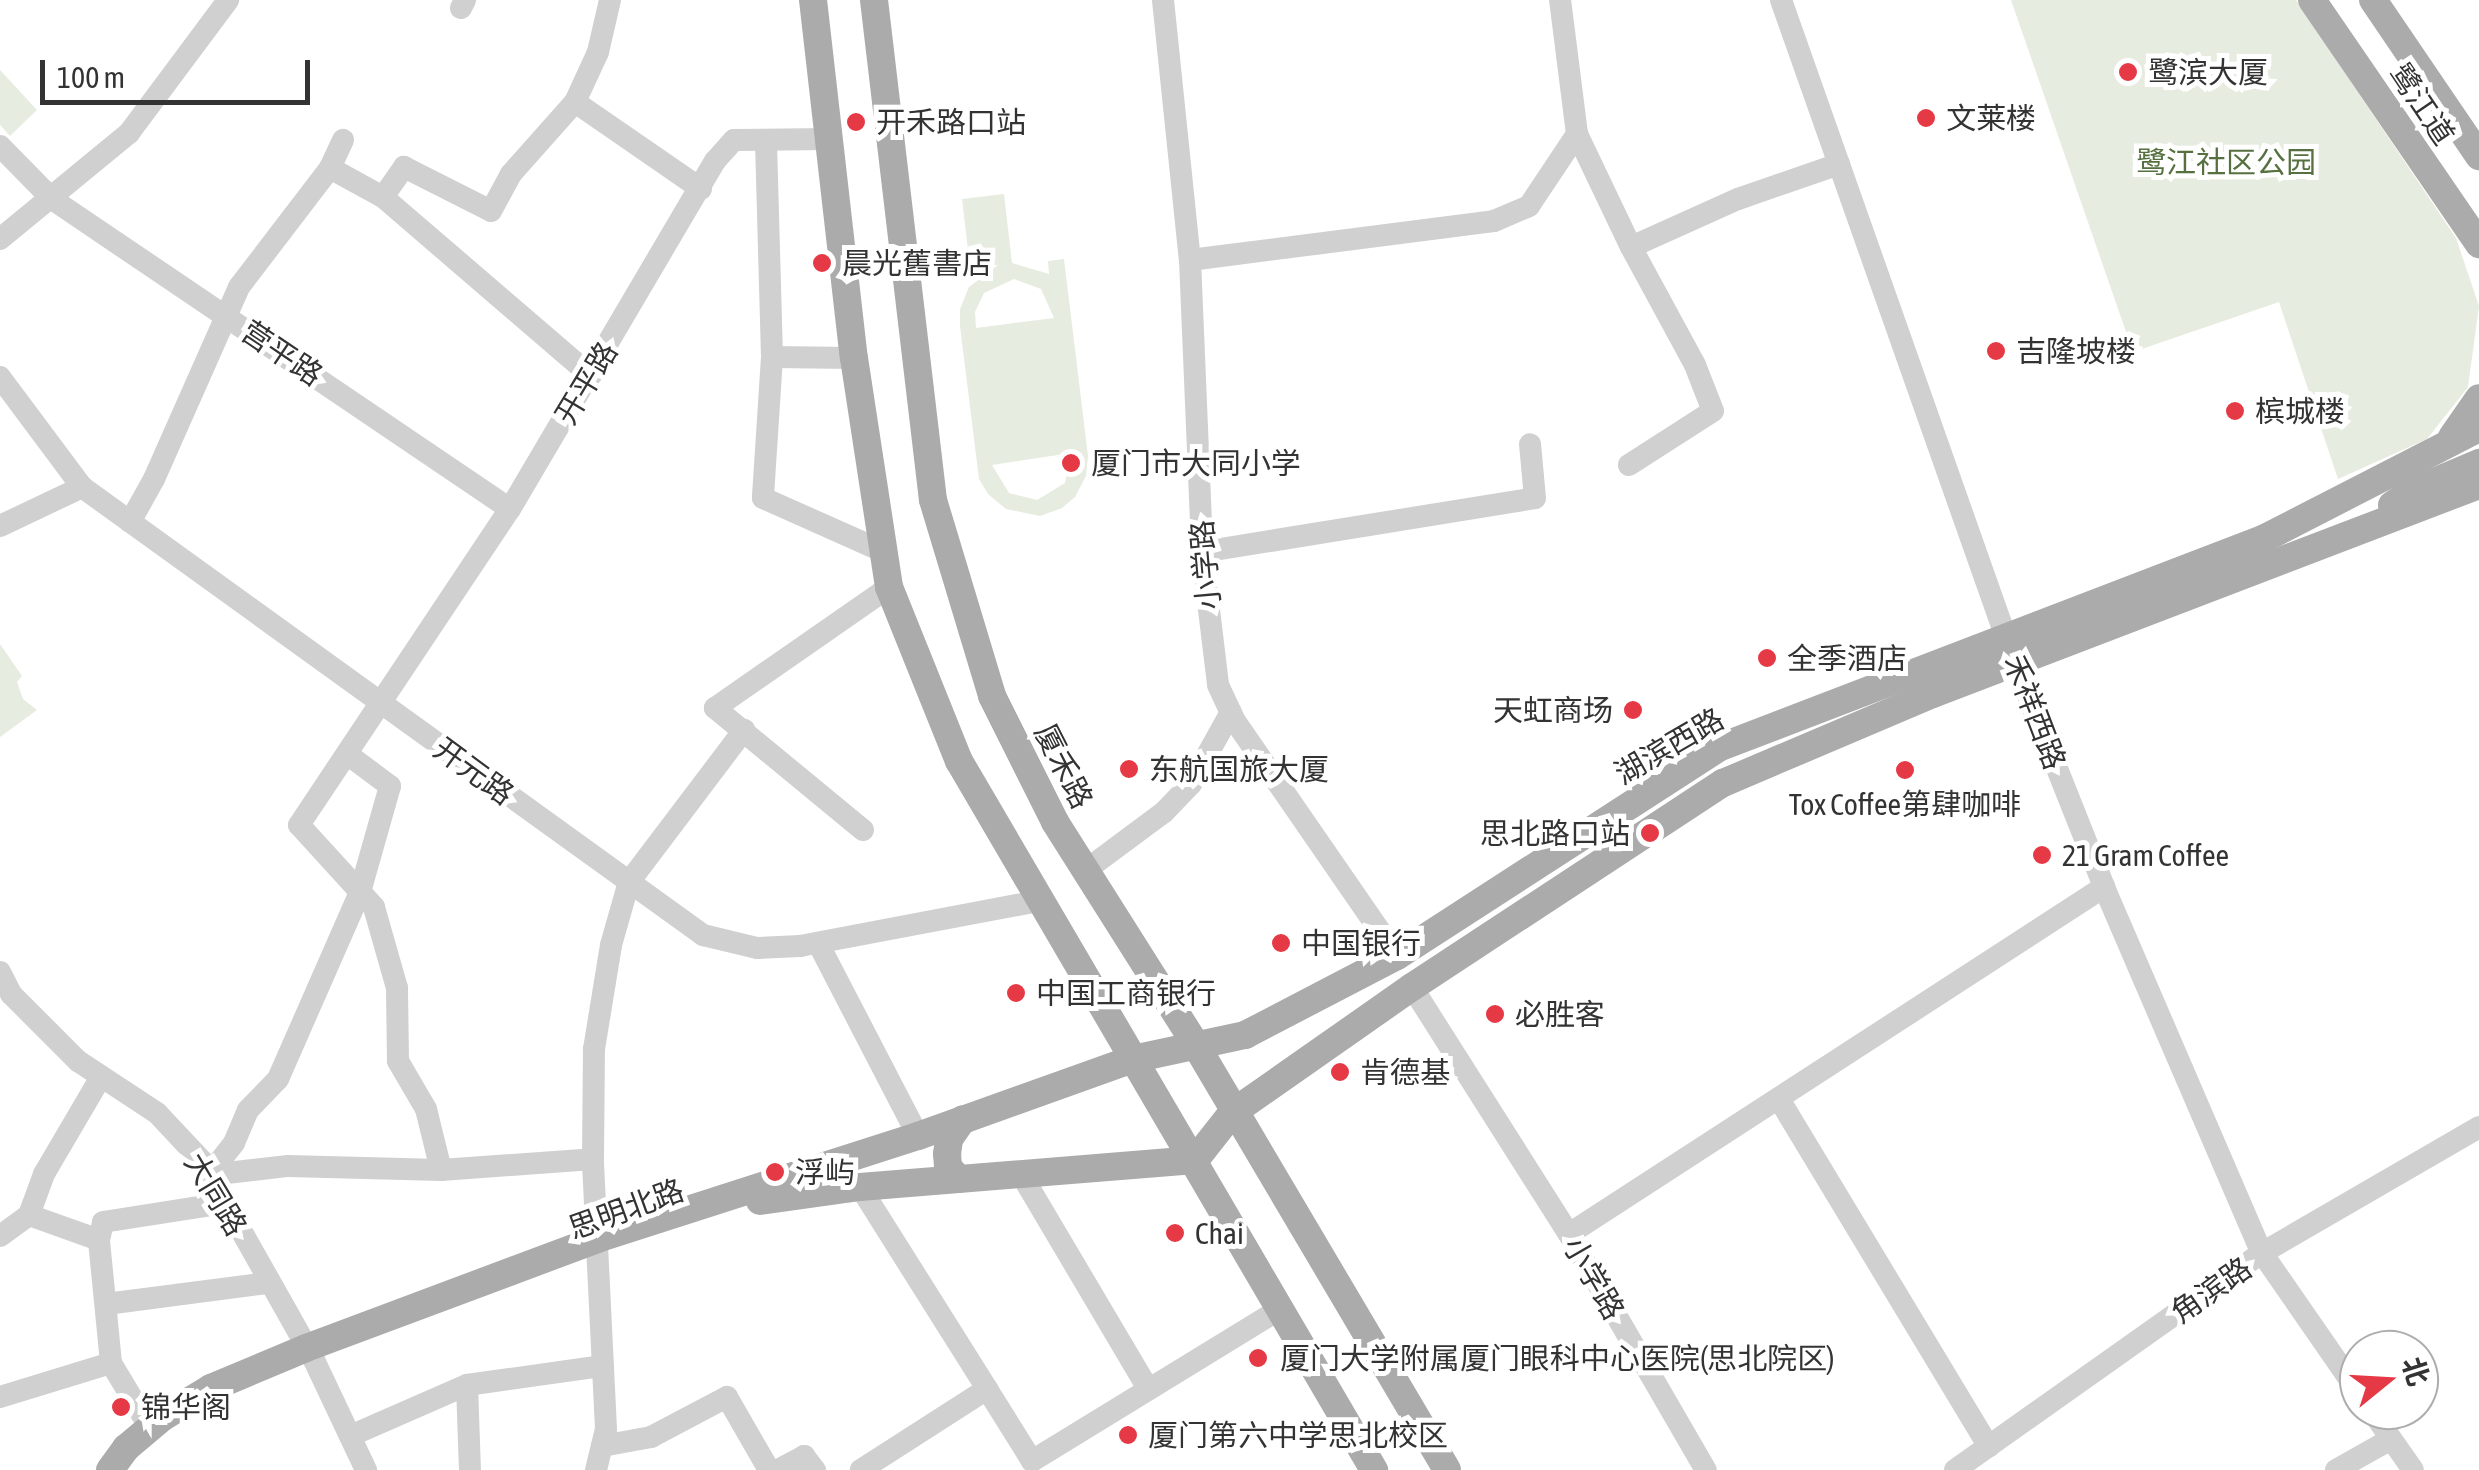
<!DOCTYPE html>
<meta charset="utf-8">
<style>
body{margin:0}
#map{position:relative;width:2479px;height:1470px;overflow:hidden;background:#fff;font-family:"Asap Condensed","Noto Sans SC",sans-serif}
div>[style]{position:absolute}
.green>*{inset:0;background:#e6ecdf}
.minor>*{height:22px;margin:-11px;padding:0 11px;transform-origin:11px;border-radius:11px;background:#d0d0d0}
.major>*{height:28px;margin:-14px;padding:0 14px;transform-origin:14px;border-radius:14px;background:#ababab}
.dots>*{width:28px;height:28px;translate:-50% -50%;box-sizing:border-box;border:5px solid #fff;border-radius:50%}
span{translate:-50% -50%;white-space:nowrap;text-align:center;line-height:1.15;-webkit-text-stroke:10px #fff;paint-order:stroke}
.poi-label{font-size:30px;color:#333}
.left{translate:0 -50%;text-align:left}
.right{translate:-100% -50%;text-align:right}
.street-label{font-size:30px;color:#333}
.park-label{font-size:30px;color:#56703f}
.north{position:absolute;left:2339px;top:1330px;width:100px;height:100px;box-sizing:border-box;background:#fff;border:2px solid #adadad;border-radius:50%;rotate:72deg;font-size:28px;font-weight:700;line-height:40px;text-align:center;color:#333}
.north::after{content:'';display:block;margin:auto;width:35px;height:45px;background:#e63946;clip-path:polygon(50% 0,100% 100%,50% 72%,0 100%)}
.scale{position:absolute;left:40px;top:60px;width:270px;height:45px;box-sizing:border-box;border:5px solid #333;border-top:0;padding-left:12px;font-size:30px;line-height:35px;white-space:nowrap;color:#333;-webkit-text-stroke:8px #fff;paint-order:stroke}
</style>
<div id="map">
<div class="green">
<i style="clip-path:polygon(2011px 0,2296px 0,2456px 238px,2479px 306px,2468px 387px,2427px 439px,2338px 479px,2279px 302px,2133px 352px)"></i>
<i style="clip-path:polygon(0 70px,37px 110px,10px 136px,0 125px)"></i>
<i style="clip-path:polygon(evenodd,1004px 194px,1012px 263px,1049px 274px,1048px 261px,1064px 259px,1088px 456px,1086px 476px,1075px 497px,1062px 508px,1040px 516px,1006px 509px,988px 494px,979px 479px,960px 326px,960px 309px,969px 287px,998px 265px,970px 267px,962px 199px,1004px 194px,1014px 279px,1041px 289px,1054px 318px,976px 328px,975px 312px,984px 293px,1014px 279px,1004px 194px,1071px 453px,1065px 483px,1037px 500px,1009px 493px,992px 465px,1071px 453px)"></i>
<i style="clip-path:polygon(0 644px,22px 676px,17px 682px,23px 699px,37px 710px,0 737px)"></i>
</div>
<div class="minor">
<i style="left:1163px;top:0;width:261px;rotate:84.1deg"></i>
<i style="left:1190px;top:260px;width:292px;rotate:87.6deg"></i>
<i style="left:1202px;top:552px;width:134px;rotate:83.1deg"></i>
<i style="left:1218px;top:685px;width:40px;rotate:65deg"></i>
<i style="left:1235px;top:721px;width:285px;rotate:55.4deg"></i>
<i style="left:1781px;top:0;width:703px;rotate:70.56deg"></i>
<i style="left:2015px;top:663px;width:241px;rotate:68.3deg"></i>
<i style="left:2104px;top:887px;width:399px;rotate:66.7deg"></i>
<i style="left:2262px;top:1253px;width:170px;rotate:55.3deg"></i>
<i style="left:461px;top:8px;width:9px;rotate:-63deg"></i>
<i style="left:575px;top:102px;width:153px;rotate:34.6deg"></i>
<i style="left:1577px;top:134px;width:125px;rotate:64.5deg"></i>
<i style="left:1631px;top:247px;width:134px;rotate:61.5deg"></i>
<i style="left:1695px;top:365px;width:49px;rotate:68.6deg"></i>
<i style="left:1713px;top:411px;width:100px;rotate:147.3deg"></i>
<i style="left:766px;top:142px;width:215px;rotate:88.4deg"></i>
<i style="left:772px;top:357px;width:141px;rotate:93.7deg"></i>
<i style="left:763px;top:498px;width:130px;rotate:24deg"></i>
<i style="left:0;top:146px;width:74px;rotate:45.5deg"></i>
<i style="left:52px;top:199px;width:553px;rotate:34.09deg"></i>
<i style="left:330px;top:168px;width:60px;rotate:28.7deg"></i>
<i style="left:383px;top:197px;width:274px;rotate:40.7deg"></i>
<i style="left:383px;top:197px;width:37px;rotate:-55deg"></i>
<i style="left:404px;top:167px;width:97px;rotate:26.8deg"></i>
<i style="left:491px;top:211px;width:42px;rotate:-61.6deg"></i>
<i style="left:511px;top:174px;width:96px;rotate:-48.4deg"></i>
<i style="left:575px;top:102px;width:55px;rotate:-65.3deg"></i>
<i style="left:598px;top:52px;width:53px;rotate:-77deg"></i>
<i style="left:0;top:239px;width:167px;rotate:-39.4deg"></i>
<i style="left:129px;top:133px;width:166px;rotate:-53.3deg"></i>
<i style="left:1631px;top:247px;width:117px;rotate:-24.2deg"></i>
<i style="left:1738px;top:199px;width:107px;rotate:-19.1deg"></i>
<i style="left:1190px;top:260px;width:306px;rotate:-7.3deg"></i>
<i style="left:1494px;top:221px;width:38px;rotate:-23deg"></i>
<i style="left:1529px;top:206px;width:87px;rotate:-56.3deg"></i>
<i style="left:1577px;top:134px;width:135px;rotate:-97.2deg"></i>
<i style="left:772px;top:357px;width:82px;rotate:0.7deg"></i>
<i style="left:0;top:377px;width:137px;rotate:53.3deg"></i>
<i style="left:82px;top:487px;width:766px;rotate:35.81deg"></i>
<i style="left:703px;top:935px;width:56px;rotate:13.5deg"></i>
<i style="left:757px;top:948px;width:43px;rotate:-2.7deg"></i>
<i style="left:800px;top:946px;width:242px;rotate:-10.7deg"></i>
<i style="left:130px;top:522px;width:49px;rotate:-60.8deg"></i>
<i style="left:154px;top:479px;width:210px;rotate:-66.1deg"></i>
<i style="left:239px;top:287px;width:150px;rotate:-52.6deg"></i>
<i style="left:330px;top:168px;width:31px;rotate:-65deg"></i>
<i style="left:0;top:526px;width:91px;rotate:-25.4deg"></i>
<i style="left:1202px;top:552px;width:337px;rotate:-9.2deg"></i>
<i style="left:1535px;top:498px;width:54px;rotate:-95.3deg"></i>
<i style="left:863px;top:830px;width:192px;rotate:-140.5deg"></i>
<i style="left:715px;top:708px;width:212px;rotate:-34.8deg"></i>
<i style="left:1086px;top:870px;width:97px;rotate:-36.6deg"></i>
<i style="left:1164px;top:812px;width:39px;rotate:-46deg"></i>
<i style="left:1191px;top:784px;width:82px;rotate:-60.9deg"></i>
<i style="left:818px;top:943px;width:217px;rotate:62.6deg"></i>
<i style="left:0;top:972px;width:25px;rotate:63deg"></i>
<i style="left:11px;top:994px;width:95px;rotate:45deg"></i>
<i style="left:78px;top:1061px;width:95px;rotate:33.4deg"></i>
<i style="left:157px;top:1113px;width:66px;rotate:46.8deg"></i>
<i style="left:202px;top:1161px;width:228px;rotate:60.6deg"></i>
<i style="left:314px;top:1360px;width:122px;rotate:64.7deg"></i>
<i style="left:1412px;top:987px;width:293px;rotate:57.6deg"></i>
<i style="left:1569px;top:1234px;width:273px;rotate:59.9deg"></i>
<i style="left:1779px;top:1099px;width:406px;rotate:58.9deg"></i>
<i style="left:441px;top:1170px;width:63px;rotate:-103.8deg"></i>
<i style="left:426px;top:1109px;width:56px;rotate:-120.3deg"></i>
<i style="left:398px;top:1061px;width:73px;rotate:-90.8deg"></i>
<i style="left:397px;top:988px;width:84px;rotate:-105.9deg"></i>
<i style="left:374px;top:907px;width:111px;rotate:-132.4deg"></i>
<i style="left:299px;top:825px;width:380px;rotate:-56.3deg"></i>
<i style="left:510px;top:509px;width:404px;rotate:-59.5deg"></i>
<i style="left:715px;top:161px;width:28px;rotate:-48deg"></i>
<i style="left:734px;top:140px;width:95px;rotate:-0.6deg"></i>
<i style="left:1021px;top:1174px;width:250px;rotate:59.4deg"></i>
<i style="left:209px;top:1175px;width:41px;rotate:-52deg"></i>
<i style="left:234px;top:1143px;width:36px;rotate:-67deg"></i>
<i style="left:248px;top:1110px;width:43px;rotate:-45.9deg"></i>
<i style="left:278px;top:1079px;width:204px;rotate:-66.3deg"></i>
<i style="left:360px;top:892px;width:110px;rotate:-74.2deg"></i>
<i style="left:390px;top:786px;width:54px;rotate:-143.3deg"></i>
<i style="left:209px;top:1175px;width:80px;rotate:-6.5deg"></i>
<i style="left:288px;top:1166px;width:153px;rotate:1.5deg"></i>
<i style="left:441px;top:1170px;width:152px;rotate:-4.1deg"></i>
<i style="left:860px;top:1187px;width:239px;rotate:57.8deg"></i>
<i style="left:987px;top:1389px;width:150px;rotate:147.3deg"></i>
<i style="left:29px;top:1215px;width:74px;rotate:19.7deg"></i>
<i style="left:1569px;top:1234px;width:638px;rotate:-32.97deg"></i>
<i style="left:0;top:1236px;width:36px;rotate:-36deg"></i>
<i style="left:29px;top:1215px;width:44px;rotate:-69.9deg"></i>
<i style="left:44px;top:1174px;width:113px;rotate:-59.6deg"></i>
<i style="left:106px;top:1304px;width:162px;rotate:-7.4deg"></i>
<i style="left:467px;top:1385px;width:85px;rotate:88deg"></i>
<i style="left:987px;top:1389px;width:85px;rotate:58deg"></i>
<i style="left:1032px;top:1461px;width:291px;rotate:-31.5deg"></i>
<i style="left:0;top:1397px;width:116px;rotate:-17deg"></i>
<i style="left:2371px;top:1410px;width:73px;rotate:55deg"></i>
<i style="left:150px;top:1428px;width:76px;rotate:-121deg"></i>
<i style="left:111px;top:1363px;width:124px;rotate:-95.6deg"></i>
<i style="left:99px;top:1240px;width:18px;rotate:-77deg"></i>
<i style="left:103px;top:1222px;width:122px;rotate:-8.9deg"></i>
<i style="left:350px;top:1436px;width:128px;rotate:-23.6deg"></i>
<i style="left:467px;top:1385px;width:137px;rotate:-8deg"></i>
<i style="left:602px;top:1446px;width:50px;rotate:-10.4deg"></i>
<i style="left:651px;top:1437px;width:86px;rotate:-27.8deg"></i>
<i style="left:727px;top:1397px;width:84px;rotate:60.1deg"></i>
<i style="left:596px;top:1470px;width:42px;rotate:-76.3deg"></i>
<i style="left:606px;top:1429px;width:270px;rotate:-92.8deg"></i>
<i style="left:593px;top:1159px;width:110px;rotate:-89.5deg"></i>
<i style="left:594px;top:1049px;width:105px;rotate:-80.7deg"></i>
<i style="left:611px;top:945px;width:66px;rotate:-74.1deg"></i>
<i style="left:629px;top:882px;width:191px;rotate:-52.9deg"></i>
<i style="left:778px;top:1470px;width:30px;rotate:-28deg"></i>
<i style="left:804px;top:1456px;width:18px;rotate:52deg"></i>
<i style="left:1955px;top:1470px;width:376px;rotate:-35.3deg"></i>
<i style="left:2262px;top:1253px;width:251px;rotate:-30.1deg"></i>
<i style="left:2336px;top:1470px;width:63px;rotate:-29.4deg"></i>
</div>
<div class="major">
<i style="left:813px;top:0;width:360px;rotate:83.5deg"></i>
<i style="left:854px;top:358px;width:232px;rotate:81.3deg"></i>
<i style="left:889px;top:587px;width:188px;rotate:68.1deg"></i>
<i style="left:959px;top:761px;width:822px;rotate:59.66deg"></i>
<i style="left:874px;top:0;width:503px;rotate:83.27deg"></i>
<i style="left:933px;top:500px;width:205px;rotate:73.2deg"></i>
<i style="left:992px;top:696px;width:141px;rotate:63.4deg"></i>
<i style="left:1055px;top:822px;width:266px;rotate:57.7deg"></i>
<i style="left:1197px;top:1047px;width:491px;rotate:59.4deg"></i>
<i style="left:2312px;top:0;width:296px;rotate:55.6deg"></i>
<i style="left:2373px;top:0;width:189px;rotate:55.8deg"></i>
<i style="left:2452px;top:437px;width:47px;rotate:-55.3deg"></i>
<i style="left:2392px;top:505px;width:25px;rotate:-34deg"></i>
<i style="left:2413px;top:491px;width:72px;rotate:-23deg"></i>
<i style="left:959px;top:1179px;width:16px;rotate:-133deg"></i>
<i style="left:948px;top:1167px;width:13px;rotate:-94deg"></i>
<i style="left:947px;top:1154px;width:15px;rotate:-82deg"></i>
<i style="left:949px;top:1139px;width:24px;rotate:-55deg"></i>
<i style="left:760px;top:1201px;width:101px;rotate:-8deg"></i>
<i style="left:860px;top:1187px;width:336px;rotate:-4.6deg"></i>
<i style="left:1195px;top:1160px;width:60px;rotate:-51.8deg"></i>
<i style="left:1232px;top:1113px;width:220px;rotate:-35deg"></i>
<i style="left:1412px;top:987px;width:372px;rotate:-33.3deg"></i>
<i style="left:1723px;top:783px;width:228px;rotate:-23deg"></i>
<i style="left:1933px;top:694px;width:585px;rotate:-20.95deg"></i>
<i style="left:110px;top:1470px;width:27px;rotate:-54deg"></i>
<i style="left:126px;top:1448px;width:48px;rotate:-40deg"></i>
<i style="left:163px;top:1417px;width:56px;rotate:-31.1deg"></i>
<i style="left:211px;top:1388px;width:103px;rotate:-22.8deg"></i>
<i style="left:306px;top:1348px;width:311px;rotate:-20.5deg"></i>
<i style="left:597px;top:1239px;width:337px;rotate:-17.8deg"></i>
<i style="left:918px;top:1136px;width:228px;rotate:-19.7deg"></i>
<i style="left:1133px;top:1059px;width:115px;rotate:-12.1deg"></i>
<i style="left:1245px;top:1035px;width:171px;rotate:-27.5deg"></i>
<i style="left:1397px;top:956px;width:382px;rotate:-32.9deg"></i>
<i style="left:1718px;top:748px;width:586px;rotate:-21deg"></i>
<i style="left:2265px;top:538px;width:241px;rotate:-27.2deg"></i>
</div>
<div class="dots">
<i style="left:2128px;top:72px;background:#e63946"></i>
<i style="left:1926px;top:118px;background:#e63946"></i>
<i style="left:856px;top:122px;background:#e63946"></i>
<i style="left:822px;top:263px;background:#e63946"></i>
<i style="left:1996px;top:351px;background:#e63946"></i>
<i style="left:2235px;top:411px;background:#e63946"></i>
<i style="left:1071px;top:463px;background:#e63946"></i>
<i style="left:1767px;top:658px;background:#e63946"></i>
<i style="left:1633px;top:710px;background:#e63946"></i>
<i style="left:1129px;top:769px;background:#e63946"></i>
<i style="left:1905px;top:770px;background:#e63946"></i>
<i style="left:1650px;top:833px;background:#e63946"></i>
<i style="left:2042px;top:855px;background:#e63946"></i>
<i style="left:1281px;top:943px;background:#e63946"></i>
<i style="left:1016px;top:993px;background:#e63946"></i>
<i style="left:1495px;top:1014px;background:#e63946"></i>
<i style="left:1340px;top:1072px;background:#e63946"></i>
<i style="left:775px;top:1172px;background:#e63946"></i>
<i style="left:1175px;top:1233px;background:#e63946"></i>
<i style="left:1258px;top:1358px;background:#e63946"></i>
<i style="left:121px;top:1407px;background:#e63946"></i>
<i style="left:1128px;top:1435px;background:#e63946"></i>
</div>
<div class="poi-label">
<span class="left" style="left:2148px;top:72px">鹭滨大厦</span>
<span class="left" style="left:1946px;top:118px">文莱楼</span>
<span class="left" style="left:876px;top:122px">开禾路口站</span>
<span class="left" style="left:842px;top:263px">晨光舊書店</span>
<span class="left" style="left:2016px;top:351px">吉隆坡楼</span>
<span class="left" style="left:2255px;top:411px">槟城楼</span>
<span class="left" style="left:1091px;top:463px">厦门市大同小学</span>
<span class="left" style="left:1787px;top:658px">全季酒店</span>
<span class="right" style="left:1613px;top:710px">天虹商场</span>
<span class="left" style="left:1149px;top:769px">东航国旅大厦</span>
<span style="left:1905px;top:804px">Tox Coffee第肆咖啡</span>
<span class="right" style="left:1630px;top:833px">思北路口站</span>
<span class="left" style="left:2062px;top:855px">21 Gram Coffee</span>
<span class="left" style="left:1301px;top:943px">中国银行</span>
<span class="left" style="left:1036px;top:993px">中国工商银行</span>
<span class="left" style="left:1515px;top:1014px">必胜客</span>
<span class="left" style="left:1360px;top:1072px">肯德基</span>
<span class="left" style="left:795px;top:1172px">浮屿</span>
<span class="left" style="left:1195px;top:1233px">Chai</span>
<span class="left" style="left:1280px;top:1358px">厦门大学附属厦门眼科中心医院(思北院区)</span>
<span class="left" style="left:141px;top:1407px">锦华阁</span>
<span class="left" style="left:1148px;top:1435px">厦门第六中学思北校区</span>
</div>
<div class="street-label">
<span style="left:2422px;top:104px;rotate:56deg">鹭江道</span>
<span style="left:282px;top:353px;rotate:34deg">营平路</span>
<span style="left:586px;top:383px;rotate:-59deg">开平路</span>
<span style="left:1205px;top:565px;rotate:-95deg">小学路</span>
<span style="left:2035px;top:712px;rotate:69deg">禾祥西路</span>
<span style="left:1669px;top:746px;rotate:-30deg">湖滨西路</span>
<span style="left:1064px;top:766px;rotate:63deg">厦禾路</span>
<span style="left:474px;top:771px;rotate:36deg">开元路</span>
<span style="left:216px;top:1194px;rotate:59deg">大同路</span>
<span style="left:626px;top:1209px;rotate:-20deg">思明北路</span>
<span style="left:1594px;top:1278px;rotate:60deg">小学路</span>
<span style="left:2211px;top:1290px;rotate:-35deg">角滨路</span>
</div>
<div class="park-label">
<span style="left:2226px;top:162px">鹭江社区公园</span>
</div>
<div class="north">北</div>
<div class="scale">100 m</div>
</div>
